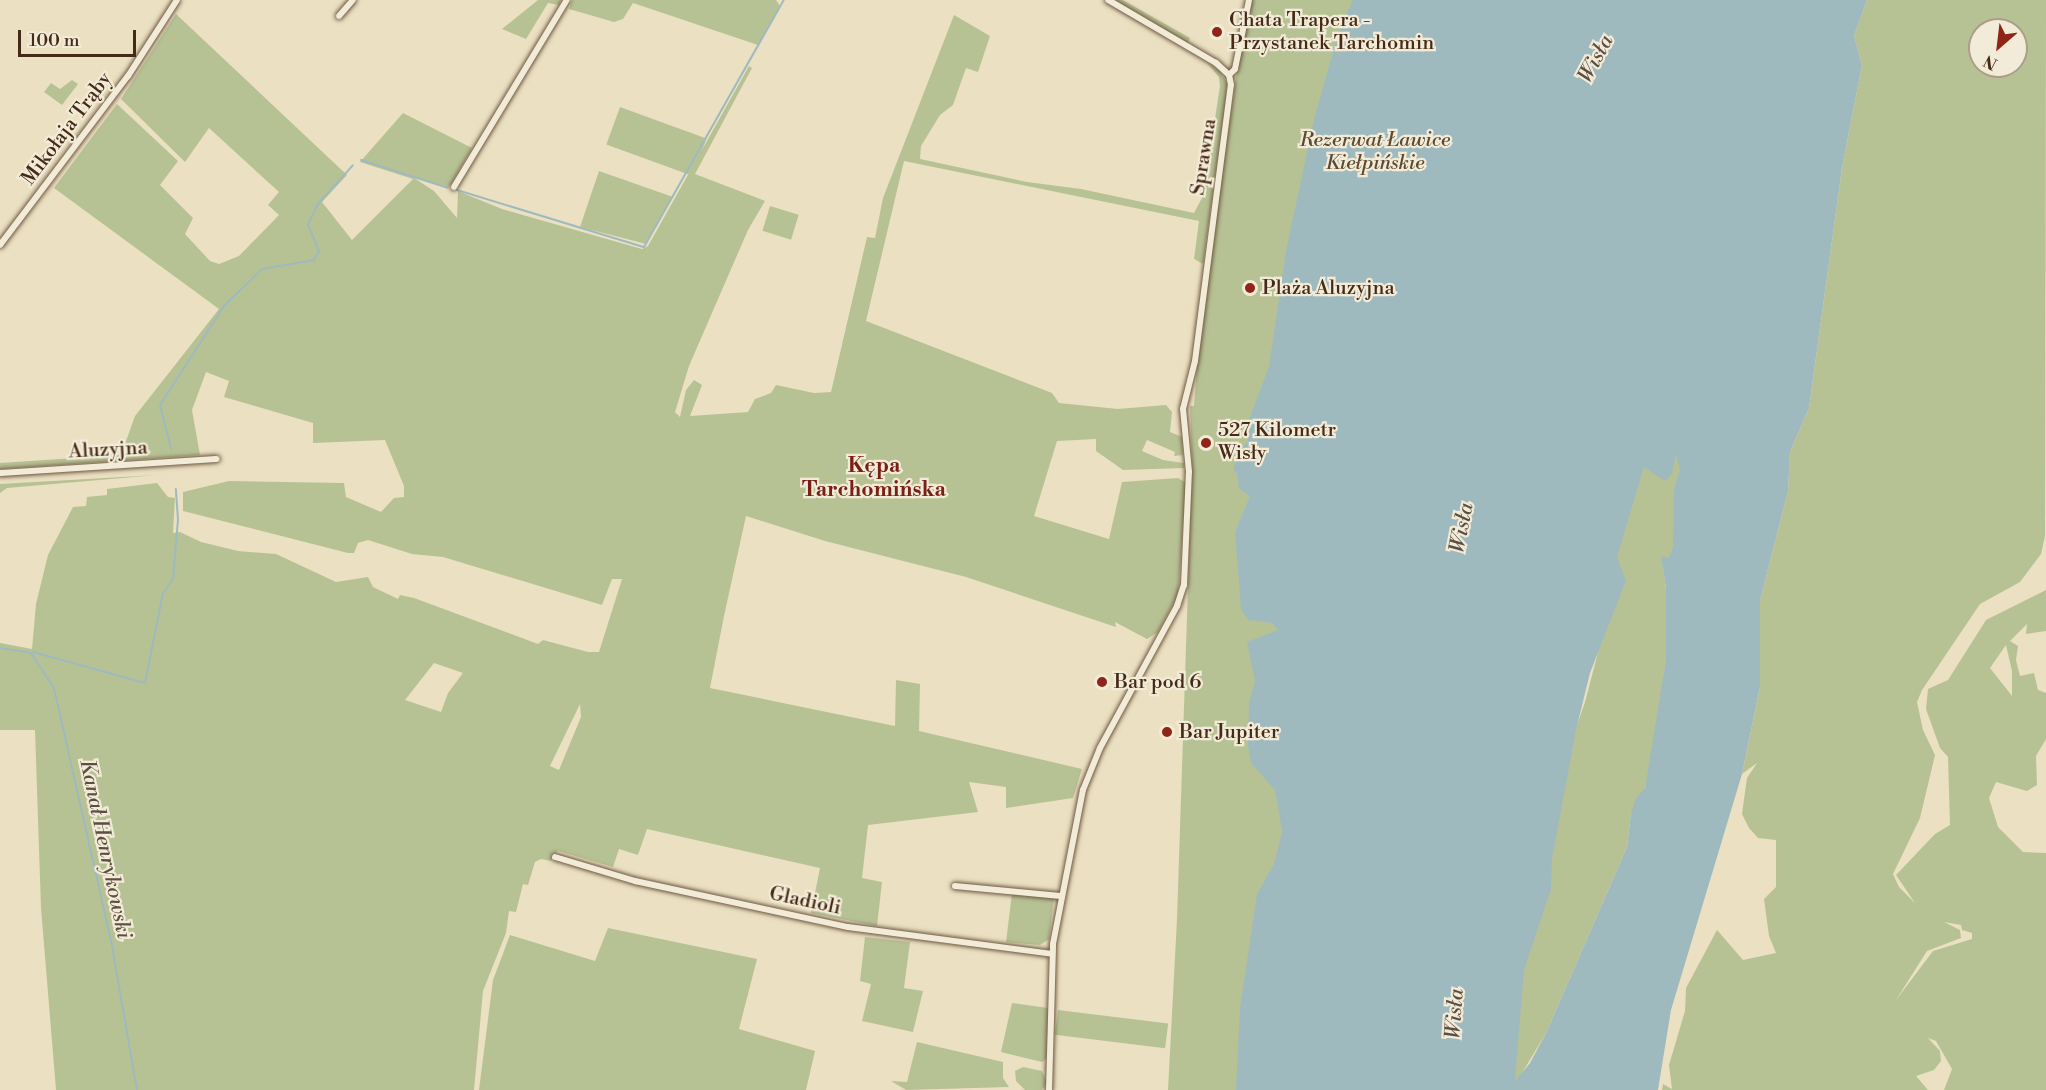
<!DOCTYPE html>
<meta charset="utf-8">
<style>
body{margin:0}
#map{position:relative;width:2046px;height:1090px;overflow:hidden;background:#ebe0c2;font-family:"Libre Bodoni",serif}
div>[style]{position:absolute}
.green>*{inset:0;background:#b7c294;transform-origin:0 0}
.water>*{inset:0;background:#9fbabf}
.stream>*{height:2px;margin:-1px;padding:0 1px;transform-origin:1px;border-radius:1px;background:#9fbabf}
.roads{filter:drop-shadow(0 0 2px #6f5842) drop-shadow(0 0 2px #6f5842)}
.minor>*{height:6px;margin:-3px;padding:0 3px;transform-origin:3px;border-radius:3px;background:#f2ebd7}
.dots>*{width:16px;height:16px;translate:-50% -50%;box-sizing:border-box;border:3px solid #f2ebd7;border-radius:50%}
span{translate:-50% -50%;white-space:nowrap;text-align:center;line-height:1.15;-webkit-text-stroke:4.5px #f2ebd7;paint-order:stroke}
.poi-label{font-size:20px;color:#462a18}
.left{translate:0 -50%;text-align:left}
.street-label{font-size:20px;color:#462a18}
.park-label{font-size:20px;color:#5d4831;font-style:italic}
.water-label{font-size:21px;color:#5c4e42;font-style:italic}
.neighbourhood-label{font-size:21px;color:#7a1f14;font-weight:700}
.north{position:absolute;left:1968px;top:18px;width:60px;height:60px;box-sizing:border-box;background:#f2ebd7;border:2px solid #ad9e8b;border-radius:50%;rotate:208deg;font-size:16px;font-weight:700;line-height:24px;text-align:center;color:#462a18}
.north::after{content:'';display:block;margin:auto;width:21px;height:27px;background:#8f2418;clip-path:polygon(50% 0,100% 100%,50% 72%,0 100%)}
.scale{position:absolute;left:18px;top:30px;width:118px;height:27px;box-sizing:border-box;border:3px solid #462a18;border-top:0;padding-left:8px;font-size:18px;line-height:21px;white-space:nowrap;color:#462a18;-webkit-text-stroke:4px #f2ebd7;paint-order:stroke}
</style>
<div id="map">
<div class="green">
<i style="clip-path:polygon(538px 0,561px 0,559px 5px,548px 3px,526px 39px,502px 29px)"></i>
<i style="clip-path:polygon(572px 0,776px 0,780px 6px,758px 45px,633px 3px,623px 19px,614px 22px,569px 9px)"></i>
<i style="clip-path:polygon(1115px 0,1123px 0,1190px 38px,1188px 43px)"></i>
<i style="clip-path:polygon(1248px 0,1587px 0,1484px 1090px,1168px 1090px,1177px 919px,1192px 465px,1190px 406px,1194px 406px,1202px 299px)"></i>
<i style="clip-path:polygon(evenodd,1867px 0,2046px 0,2045px 536px,2041px 554px,2020px 582px,1980px 604px,1922px 690px,1917px 702px,1923px 730px,1935px 755px,1920px 818px,1893px 874px,1899px 887px,1915px 903px,1896px 875px,1935px 834px,1950px 825px,1948px 757px,1940px 748px,1926px 709px,1928px 689px,1948px 680px,1986px 620px,2046px 590px,2046px 631px,2026px 634px,2027px 624px,2010px 641px,2018px 646px,2016px 660px,2020px 676px,2034px 673px,2038px 690px,2046px 693px,2046px 739px,2036px 756px,2037px 785px,2027px 791px,1996px 782px,1989px 798px,1998px 827px,2023px 852px,2046px 853px,2046px 1090px,1944px 1090px,1952px 1069px,1936px 1041px,1928px 1038px,1940px 1051px,1941px 1061px,1934px 1070px,1916px 1076px,1928px 1090px,1662px 1090px,1663px 1084px,1672px 1089px,1669px 1065px,1685px 1011px,1686px 988px,1717px 930px,1743px 960px,1776px 953px,1769px 936px,1764px 899px,1776px 887px,1776px 840px,1758px 838px,1749px 828px,1742px 814px,1747px 778px,1757px 763px,1742px 774px,1760px 687px,1760px 601px,1788px 491px,1790px 452px,1809px 408px,1842px 168px,1862px 65px,1854px 36px,1867px 0,1980px 30px,2016px 30px,2016px 66px,1980px 66px,1980px 30px,1867px 0,2006px 645px,2012px 671px,2012px 696px,1990px 668px,2006px 645px,1867px 0,1944px 922px,1961px 925px,1962px 930px,1972px 933px,1972px 939px,1933px 951px,1896px 1000px,1927px 951px,1961px 938px,1960px 930px,1944px 922px)"></i>
<i style="clip-path:polygon(evenodd,176px 14px,347px 175px,322px 202px,352px 240px,413px 179px,360px 162px,403px 113px,472px 148px,449px 187px,414px 178px,434px 191px,457px 218px,458px 191px,502px 209px,642px 249px,648px 246px,749px 66px,752px 68px,695px 174px,765px 201px,748px 230px,689px 366px,675px 412px,680px 417px,686px 390px,694px 380px,702px 385px,690px 416px,748px 412px,755px 399px,771px 393px,776px 385px,814px 393px,831px 392px,867px 237px,875px 238px,883px 198px,954px 15px,990px 36px,978px 72px,966px 68px,953px 105px,940px 115px,921px 146px,920px 159px,1027px 182px,1081px 189px,1194px 213px,1203px 196px,1220px 86px,1219px 77px,1207px 63px,1219px 70px,1227px 84px,1226px 98px,1203px 264px,1194px 259px,1199px 221px,904px 161px,866px 321px,1052px 393px,1059px 403px,1118px 409px,1166px 405px,1172px 412px,1170px 432px,1182px 437px,1183px 455px,1174px 456px,1175px 452px,1147px 440px,1142px 451px,1163px 460px,1184px 463px,1184px 468px,1123px 470px,1096px 451px,1096px 439px,1057px 441px,1034px 516px,1109px 539px,1122px 482px,1178px 478px,1186px 483px,1178px 595px,1158px 632px,1147px 639px,1115px 622px,1116px 627px,966px 577px,825px 541px,746px 516px,724px 616px,710px 688px,895px 726px,896px 680px,920px 684px,919px 731px,1082px 769px,1073px 798px,1006px 808px,1006px 787px,969px 782px,978px 812px,868px 825px,862px 878px,882px 882px,877px 926px,811px 913px,820px 868px,647px 829px,638px 855px,619px 849px,613px 867px,558px 851px,551px 861px,541px 859px,535px 862px,528px 885px,523px 884px,516px 912px,509px 911px,506px 933px,483px 991px,474px 1090px,56px 1090px,41px 908px,35px 730px,0 730px,0 643px,32px 649px,36px 604px,48px 555px,73px 507px,86px 506px,87px 497px,107px 495px,107px 489px,157px 483px,168px 497px,175px 498px,173px 533px,180px 532px,201px 542px,238px 551px,276px 554px,336px 582px,368px 577px,373px 587px,398px 599px,400px 595px,414px 598px,538px 644px,543px 640px,588px 652px,599px 652px,622px 579px,612px 579px,602px 605px,443px 557px,412px 554px,368px 540px,358px 543px,354px 553px,348px 553px,183px 511px,183px 492px,229px 481px,344px 483px,346px 497px,381px 512px,394px 498px,404px 497px,404px 486px,385px 440px,313px 443px,313px 423px,224px 397px,229px 381px,206px 372px,192px 410px,200px 455px,0 469px,0 463px,121px 455px,135px 416px,219px 309px,54px 188px,117px 104px,178px 161px,160px 185px,193px 218px,185px 234px,210px 261px,219px 264px,239px 256px,279px 215px,268px 205px,279px 192px,209px 128px,185px 162px,121px 99px,176px 14px,434px 663px,463px 673px,448px 693px,441px 712px,405px 700px,434px 663px,176px 14px,580px 704px,581px 717px,559px 770px,550px 766px,580px 704px)"></i>
<i style="clip-path:polygon(72px 80px,78px 84px,62px 105px,44px 92px,51px 83px,60px 89px)"></i>
<i style="left:620px;top:107px;width:92px;height:40px;rotate:20deg"></i>
<i style="clip-path:polygon(599px 171px,673px 197px,646px 244px,580px 227px)"></i>
<i style="left:770px;top:206px;width:30px;height:26px;rotate:17deg"></i>
<i style="clip-path:polygon(1601px 427px,1679px 455px,1682px 481px,1674px 489px,1674px 563px,1662px 559px,1666px 589px,1666px 659px,1656px 732px,1645px 788px,1631px 813px,1627px 847px,1546px 1033px,1513px 1088px,1517px 897px,1585px 702px,1601px 641px)"></i>
<i style="clip-path:polygon(157px 475px,7px 488px,0 493px,0 484px)"></i>
<i style="clip-path:polygon(1012px 893px,1054px 898px,1049px 939px,1040px 945px,1006px 942px)"></i>
<i style="clip-path:polygon(608px 928px,757px 959px,739px 1029px,815px 1051px,806px 1090px,479px 1090px,493px 980px,510px 935px,595px 961px)"></i>
<i style="clip-path:polygon(865px 937px,910px 942px,904px 988px,923px 991px,913px 1032px,862px 1021px,871px 984px,860px 981px)"></i>
<i style="clip-path:polygon(1012px 1003px,1048px 1008px,1048px 1057px,1042px 1062px,1001px 1052px)"></i>
<i style="left:1058px;top:1010px;width:111px;height:25px;rotate:7deg"></i>
<i style="clip-path:polygon(917px 1042px,1003px 1062px,1003px 1078px,1009px 1087px,906px 1090px,891px 1081px,907px 1082px)"></i>
<i style="clip-path:polygon(1023px 1067px,1042px 1071px,1047px 1083px,1042px 1090px,1025px 1090px,1016px 1081px,1015px 1071px)"></i>
</div>
<div class="water">
<i style="clip-path:polygon(evenodd,1353px 0,1867px 0,1854px 36px,1862px 65px,1842px 168px,1809px 408px,1790px 452px,1788px 491px,1760px 601px,1760px 687px,1742px 774px,1671px 1010px,1658px 1090px,1236px 1090px,1240px 1008px,1257px 894px,1274px 864px,1282px 831px,1275px 790px,1251px 763px,1248px 745px,1249px 702px,1255px 682px,1247px 642px,1278px 630px,1272px 623px,1248px 620px,1241px 609px,1235px 532px,1250px 496px,1239px 489px,1237px 473px,1233px 470px,1236px 461px,1243px 458px,1244px 445px,1248px 442px,1246px 428px,1269px 366px,1286px 251px,1315px 115px,1339px 31px,1353px 0,1676px 454px,1680px 469px,1674px 489px,1673px 547px,1669px 558px,1661px 556px,1666px 588px,1666px 659px,1645px 788px,1636px 798px,1631px 813px,1627px 847px,1546px 1033px,1530px 1063px,1515px 1081px,1524px 970px,1551px 889px,1552px 859px,1576px 730px,1590px 673px,1626px 581px,1617px 557px,1644px 467px,1665px 481px,1672px 474px,1676px 454px)"></i>
</div>
<div class="stream">
<i style="left:361px;top:160px;width:91px;rotate:17.8deg"></i>
<i style="left:457px;top:190px;width:195px;rotate:17deg"></i>
<i style="left:644px;top:247px;width:284px;rotate:-60.5deg"></i>
<i style="left:171px;top:449px;width:45px;rotate:-104deg"></i>
<i style="left:160px;top:405px;width:118px;rotate:-57.1deg"></i>
<i style="left:224px;top:306px;width:53px;rotate:-44.2deg"></i>
<i style="left:262px;top:269px;width:53px;rotate:-9.8deg"></i>
<i style="left:314px;top:260px;width:10px;rotate:-61deg"></i>
<i style="left:319px;top:251px;width:28px;rotate:-113deg"></i>
<i style="left:308px;top:225px;width:23px;rotate:-65deg"></i>
<i style="left:318px;top:204px;width:52px;rotate:-48.1deg"></i>
<i style="left:0;top:648px;width:31px;rotate:9deg"></i>
<i style="left:31px;top:653px;width:42px;rotate:56.7deg"></i>
<i style="left:54px;top:688px;width:258px;rotate:77.3deg"></i>
<i style="left:111px;top:940px;width:152px;rotate:80.2deg"></i>
<i style="left:33px;top:652px;width:116px;rotate:15.5deg"></i>
<i style="left:145px;top:683px;width:92px;rotate:-78.7deg"></i>
<i style="left:163px;top:593px;width:17px;rotate:-54deg"></i>
<i style="left:173px;top:579px;width:59px;rotate:-85.2deg"></i>
<i style="left:178px;top:520px;width:31px;rotate:-94deg"></i>
</div>
<div class="roads">
<div class="minor">
<i style="left:339px;top:16px;width:21px;rotate:-49deg"></i>
<i style="left:1229px;top:75px;width:8px;rotate:-45deg"></i>
<i style="left:1235px;top:69px;width:70px;rotate:-78.5deg"></i>
<i style="left:454px;top:187px;width:218px;rotate:-58.9deg"></i>
<i style="left:0;top:245px;width:212px;rotate:-52.9deg"></i>
<i style="left:128px;top:76px;width:90px;rotate:-57.2deg"></i>
<i style="left:0;top:473px;width:217px;rotate:-3.7deg"></i>
<i style="left:555px;top:857px;width:84px;rotate:16.7deg"></i>
<i style="left:635px;top:881px;width:218px;rotate:12.2deg"></i>
<i style="left:848px;top:927px;width:206px;rotate:7.5deg"></i>
<i style="left:955px;top:886px;width:106px;rotate:5.4deg"></i>
<i style="left:1049px;top:1090px;width:146px;rotate:-88.4deg"></i>
<i style="left:1053px;top:944px;width:157px;rotate:-79deg"></i>
<i style="left:1083px;top:790px;width:45px;rotate:-68deg"></i>
<i style="left:1100px;top:748px;width:162px;rotate:-61.5deg"></i>
<i style="left:1177px;top:606px;width:22px;rotate:-72deg"></i>
<i style="left:1184px;top:585px;width:113px;rotate:-87.5deg"></i>
<i style="left:1189px;top:472px;width:63px;rotate:-95.4deg"></i>
<i style="left:1183px;top:409px;width:49px;rotate:-76deg"></i>
<i style="left:1195px;top:361px;width:278px;rotate:-82.6deg"></i>
<i style="left:1231px;top:85px;width:10px;rotate:-101deg"></i>
<i style="left:1229px;top:75px;width:18px;rotate:-137deg"></i>
<i style="left:1216px;top:63px;width:125px;rotate:-149.7deg"></i>
</div>
</div>
<div class="dots">
<i style="left:1217px;top:32px;background:#8f2418"></i>
<i style="left:1250px;top:288px;background:#8f2418"></i>
<i style="left:1206px;top:443px;background:#8f2418"></i>
<i style="left:1102px;top:682px;background:#8f2418"></i>
<i style="left:1167px;top:732px;background:#8f2418"></i>
</div>
<div class="poi-label">
<span class="left" style="left:1229px;top:32px">Chata Trapera -<br>Przystanek Tarchomin</span>
<span class="left" style="left:1262px;top:288px">Plaża Aluzyjna</span>
<span class="left" style="left:1218px;top:442px">527 Kilometr<br>Wisły</span>
<span class="left" style="left:1114px;top:682px">Bar pod 6</span>
<span class="left" style="left:1179px;top:732px">Bar Jupiter</span>
</div>
<div class="street-label">
<span style="left:67px;top:129px;rotate:-53deg">Mikołaja Trąby</span>
<span style="left:1204px;top:157px;rotate:-81deg">Sprawna</span>
<span style="left:108px;top:450px;rotate:-3deg">Aluzyjna</span>
<span style="left:805px;top:901px;rotate:12deg">Gladioli</span>
</div>
<div class="park-label">
<span style="left:1375px;top:152px">Rezerwat Ławice<br>Kiełpińskie</span>
</div>
<div class="water-label">
<span style="left:1596px;top:59px;rotate:-62deg">Wisła</span>
<span style="left:1462px;top:528px;rotate:-79deg">Wisła</span>
<span style="left:105px;top:849px;rotate:78deg">Kanał Henrykowski</span>
<span style="left:1455px;top:1014px;rotate:-86deg">Wisła</span>
</div>
<div class="neighbourhood-label">
<span style="left:874px;top:478px">Kępa<br>Tarchomińska</span>
</div>
<div class="north">N</div>
<div class="scale">100 m</div>
</div>
